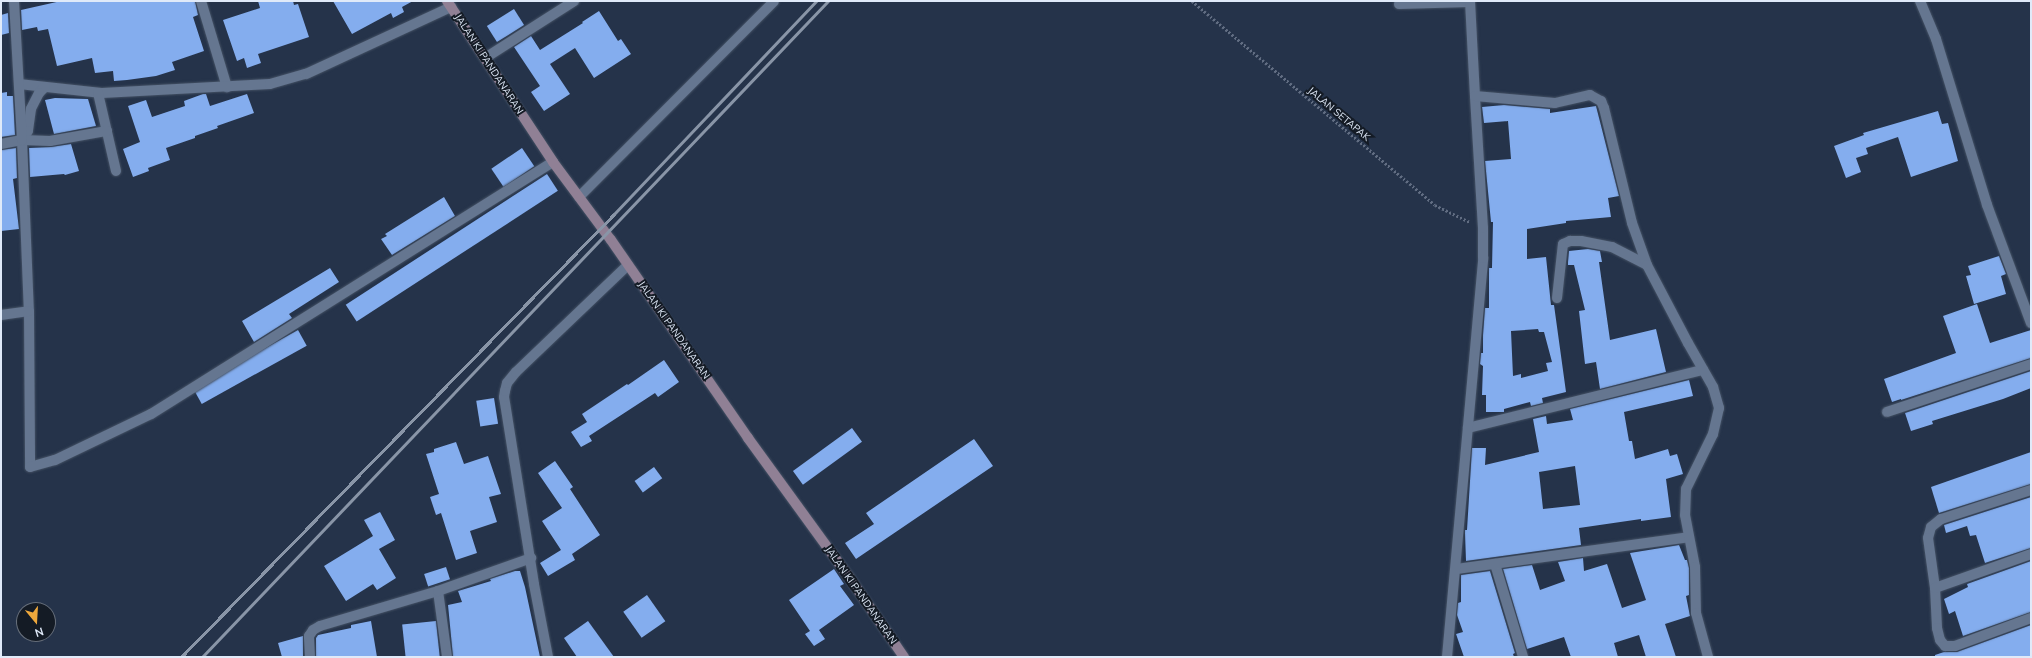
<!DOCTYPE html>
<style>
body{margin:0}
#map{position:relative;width:2032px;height:658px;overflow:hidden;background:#25334a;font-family:Mulish,sans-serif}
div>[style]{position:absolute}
.building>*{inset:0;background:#84adee;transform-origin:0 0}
.path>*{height:2.5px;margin-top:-1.25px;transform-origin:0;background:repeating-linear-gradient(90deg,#616d82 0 2px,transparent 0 4px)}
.roads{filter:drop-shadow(0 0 1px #445164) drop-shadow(0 0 1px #445164)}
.lane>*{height:10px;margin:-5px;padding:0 5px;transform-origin:5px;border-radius:5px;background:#657690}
.street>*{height:10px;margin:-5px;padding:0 5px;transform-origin:5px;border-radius:5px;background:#657690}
.secondary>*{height:10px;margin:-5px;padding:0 5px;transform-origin:5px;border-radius:5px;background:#908095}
.rail>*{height:3px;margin:-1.5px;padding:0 1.5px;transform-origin:1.5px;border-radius:1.5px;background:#8995a7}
span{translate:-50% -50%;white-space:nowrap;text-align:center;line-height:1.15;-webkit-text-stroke:4px #141b25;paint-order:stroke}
.street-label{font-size:10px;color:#e0eaf9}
.frame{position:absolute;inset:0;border:2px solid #e0eaf9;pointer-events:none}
.north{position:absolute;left:16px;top:602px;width:40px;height:40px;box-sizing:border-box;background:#141b25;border:1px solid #666e7a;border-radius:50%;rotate:162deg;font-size:11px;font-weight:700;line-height:16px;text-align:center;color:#e0eaf9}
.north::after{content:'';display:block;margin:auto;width:14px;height:18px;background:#eea83c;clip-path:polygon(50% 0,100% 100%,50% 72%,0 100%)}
</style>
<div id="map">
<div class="building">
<i style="clip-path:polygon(61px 1px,195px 1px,198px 15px,193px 17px,204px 51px,172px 62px,175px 70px,156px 76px,127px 80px,114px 81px,113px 71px,95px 73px,92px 58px,57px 66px,48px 29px,38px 31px,37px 27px,22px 30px,21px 10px)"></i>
<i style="clip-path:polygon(258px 1px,293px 1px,294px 5px,298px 4px,309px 37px,258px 54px,261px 63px,247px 68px,244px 58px,237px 61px,223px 20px,260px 8px)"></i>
<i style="clip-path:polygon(333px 1px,413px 1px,402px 7px,404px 12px,393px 18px,391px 13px,352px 34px)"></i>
<i style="left:514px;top:9px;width:19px;height:32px;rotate:58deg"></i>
<i style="clip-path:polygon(599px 11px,618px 41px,621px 39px,631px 54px,594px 78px,575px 48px,550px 64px,570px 94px,544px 111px,531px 92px,540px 86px,514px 47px,531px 36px,540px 50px,583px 23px,582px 22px)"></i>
<i style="clip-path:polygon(8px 13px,9px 33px,1px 35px,1px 15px)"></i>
<i style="clip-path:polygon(7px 92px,7px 96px,13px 96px,15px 135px,1px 137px,1px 93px)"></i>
<i style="clip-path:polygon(203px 94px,206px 94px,210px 106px,247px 94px,254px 113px,217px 126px,218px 128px,195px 136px,195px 138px,166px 148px,170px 160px,148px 168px,149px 171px,133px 177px,123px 149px,140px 142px,128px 106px,146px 100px,152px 117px,185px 106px,184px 101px)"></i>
<i style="clip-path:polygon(55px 98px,88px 99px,96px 126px,54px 134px,45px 100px)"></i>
<i style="clip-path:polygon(evenodd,1504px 105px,1550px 109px,1550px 113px,1596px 106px,1619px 196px,1608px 198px,1611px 217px,1566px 221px,1566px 223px,1527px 229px,1527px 259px,1546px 257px,1551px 305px,1554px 305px,1566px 392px,1542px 398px,1543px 403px,1531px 406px,1530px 402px,1504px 409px,1504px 412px,1486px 412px,1486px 395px,1482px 395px,1483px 366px,1480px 364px,1481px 353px,1483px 353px,1483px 335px,1485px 308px,1489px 308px,1489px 268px,1492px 268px,1493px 222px,1491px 222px,1485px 161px,1511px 159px,1508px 121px,1484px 123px,1482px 107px,1504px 105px,1538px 329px,1539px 332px,1544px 332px,1552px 362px,1546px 363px,1548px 371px,1521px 378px,1521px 374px,1513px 376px,1511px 331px,1538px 329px)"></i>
<i style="clip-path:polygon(1938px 111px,1942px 124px,1948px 123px,1958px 161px,1911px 177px,1898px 137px,1866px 148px,1868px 154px,1856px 158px,1861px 172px,1846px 178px,1834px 146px,1864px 135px,1863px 133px)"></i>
<i style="clip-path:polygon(71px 144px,79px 171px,65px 175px,64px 174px,30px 177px,29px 148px,51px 147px)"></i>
<i style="clip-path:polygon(16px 148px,17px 178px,13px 179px,19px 229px,1px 231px,1px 150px)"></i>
<i style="left:522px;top:148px;width:22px;height:37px;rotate:56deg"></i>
<i style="left:547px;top:174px;width:20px;height:240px;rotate:57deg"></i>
<i style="clip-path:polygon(444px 197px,455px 216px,392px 255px,381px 239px,387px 236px,385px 234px)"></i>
<i style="clip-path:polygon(1588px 249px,1600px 251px,1602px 262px,1599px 262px,1610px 340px,1656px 329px,1666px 372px,1600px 389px,1596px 362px,1585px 364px,1579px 311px,1585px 310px,1574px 265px,1568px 265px,1568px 262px,1569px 251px)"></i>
<i style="clip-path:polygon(1999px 256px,2006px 274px,2001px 276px,2006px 294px,1974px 304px,1966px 276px,1971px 275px,1968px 266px)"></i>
<i style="clip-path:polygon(330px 268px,339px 282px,289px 314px,292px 318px,254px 342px,242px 321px)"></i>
<i style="clip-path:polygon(1977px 304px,1990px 343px,2031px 330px,2031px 358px,1901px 400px,1901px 399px,1892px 402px,1884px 379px,1956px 353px,1943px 316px)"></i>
<i style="left:298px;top:330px;width:18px;height:120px;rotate:61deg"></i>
<i style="clip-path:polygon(664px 360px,679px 382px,658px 397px,655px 393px,589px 436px,592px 441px,581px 447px,571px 432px,587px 422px,582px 414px,627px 384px,628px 385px)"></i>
<i style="clip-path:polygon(2031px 371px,2031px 388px,2003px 399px,1932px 421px,1933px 424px,1911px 431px,1905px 413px)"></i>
<i style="clip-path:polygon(evenodd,1689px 380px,1693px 396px,1624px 412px,1629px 441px,1632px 441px,1635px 459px,1668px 449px,1670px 456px,1677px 454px,1683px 474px,1666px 479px,1671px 517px,1641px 521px,1641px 519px,1579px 528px,1581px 545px,1466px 561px,1465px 533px,1465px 530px,1467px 530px,1472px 448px,1486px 448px,1485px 465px,1539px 452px,1533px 419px,1546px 416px,1547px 424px,1573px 420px,1570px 409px,1689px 380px,1575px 466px,1580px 505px,1543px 509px,1539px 472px,1575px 466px)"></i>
<i style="left:494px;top:398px;width:26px;height:18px;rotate:81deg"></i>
<i style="left:852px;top:428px;width:17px;height:73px;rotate:54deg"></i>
<i style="clip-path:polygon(974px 439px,993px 466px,856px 559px,845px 543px,874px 524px,866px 513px)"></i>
<i style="clip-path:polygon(456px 442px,464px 464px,488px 456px,501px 494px,489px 497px,497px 522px,470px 531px,477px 553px,456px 560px,441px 513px,436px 515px,430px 497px,439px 494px,426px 454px,434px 452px,434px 449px)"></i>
<i style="clip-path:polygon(2031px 452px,2031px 484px,1939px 513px,1931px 487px)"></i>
<i style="clip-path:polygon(555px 461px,573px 487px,570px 489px,600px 535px,572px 554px,575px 560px,548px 576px,540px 563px,561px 550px,542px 521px,562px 508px,538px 473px)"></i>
<i style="left:654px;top:467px;width:14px;height:24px;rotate:54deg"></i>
<i style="clip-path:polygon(2031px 497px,2031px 548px,1985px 563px,1976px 535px,1970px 536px,1967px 526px,1946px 533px,1944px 525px)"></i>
<i style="clip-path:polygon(380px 512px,395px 540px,379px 549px,396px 578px,377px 590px,373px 584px,346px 601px,324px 566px,373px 536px,364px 520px)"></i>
<i style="clip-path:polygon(1679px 545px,1685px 560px,1687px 560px,1689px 568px,1689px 595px,1686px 596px,1690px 616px,1665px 624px,1676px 657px,1646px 657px,1639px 635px,1614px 643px,1618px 657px,1571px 657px,1564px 637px,1527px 649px,1503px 569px,1532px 565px,1540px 590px,1565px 581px,1558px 562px,1583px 558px,1584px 571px,1607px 564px,1622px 608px,1646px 600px,1630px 553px)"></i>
<i style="clip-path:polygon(2031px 561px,2031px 612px,1963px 636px,1955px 611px,1949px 614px,1944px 599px,1968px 587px,1967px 584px)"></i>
<i style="left:446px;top:567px;width:13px;height:23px;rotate:72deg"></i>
<i style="clip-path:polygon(834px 569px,844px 584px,840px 586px,854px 605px,819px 630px,825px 639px,814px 646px,805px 634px,810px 631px,789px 600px)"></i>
<i style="clip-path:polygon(515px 571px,520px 571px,525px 587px,540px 657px,453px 657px,448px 605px,462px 602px,458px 591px,491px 581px,490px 579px)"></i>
<i style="clip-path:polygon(1490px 571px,1515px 653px,1513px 654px,1514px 657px,1464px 657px,1456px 634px,1463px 632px,1457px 615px,1458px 603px,1461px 602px,1461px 575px)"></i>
<i style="left:647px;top:595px;width:32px;height:29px;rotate:55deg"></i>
<i style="clip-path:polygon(371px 621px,377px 657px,316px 657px,316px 638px,318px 635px,351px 628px,351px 625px)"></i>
<i style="left:436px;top:621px;width:36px;height:34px;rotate:84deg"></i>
<i style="clip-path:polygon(588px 621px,614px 657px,577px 657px,564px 638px)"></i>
<i style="clip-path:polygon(2031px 625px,2031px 657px,1935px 657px,1935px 655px,1944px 652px,1957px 652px)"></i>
<i style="clip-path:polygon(303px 636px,303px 657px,282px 657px,278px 643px)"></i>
</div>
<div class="path">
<i style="left:1192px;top:1px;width:317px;rotate:40deg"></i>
<i style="left:1435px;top:205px;width:39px;rotate:26deg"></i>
</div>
<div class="roads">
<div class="lane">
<i style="left:1399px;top:4px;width:71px;rotate:-1.6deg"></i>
<i style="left:485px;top:58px;width:106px;rotate:-32.6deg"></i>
</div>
<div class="street">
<i style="left:201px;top:1px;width:90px;rotate:73.2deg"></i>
<i style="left:1470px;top:1px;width:95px;rotate:87deg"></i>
<i style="left:1920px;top:1px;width:41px;rotate:67.2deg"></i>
<i style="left:1936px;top:39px;width:174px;rotate:72.9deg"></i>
<i style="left:1987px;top:205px;width:126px;rotate:69.6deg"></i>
<i style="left:19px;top:84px;width:83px;rotate:6.2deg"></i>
<i style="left:102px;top:93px;width:168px;rotate:-3.1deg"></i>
<i style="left:270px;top:84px;width:37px;rotate:-16deg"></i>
<i style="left:306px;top:74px;width:160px;rotate:-24.8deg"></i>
<i style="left:45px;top:87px;width:8px;rotate:135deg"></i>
<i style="left:39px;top:93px;width:18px;rotate:117deg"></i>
<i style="left:31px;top:109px;width:22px;rotate:98deg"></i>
<i style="left:28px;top:131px;width:11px;rotate:124deg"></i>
<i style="left:22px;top:140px;width:171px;rotate:87.7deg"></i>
<i style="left:29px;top:311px;width:156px;rotate:89.6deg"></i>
<i style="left:30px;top:467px;width:26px;rotate:-16deg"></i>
<i style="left:55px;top:460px;width:106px;rotate:-25.6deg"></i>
<i style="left:151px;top:414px;width:474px;rotate:-32.1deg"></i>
<i style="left:98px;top:93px;width:80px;rotate:77deg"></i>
<i style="left:22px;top:140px;width:28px;rotate:2deg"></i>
<i style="left:50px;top:141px;width:58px;rotate:-10deg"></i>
<i style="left:1px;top:144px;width:21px;rotate:-11deg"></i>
<i style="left:22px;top:140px;width:139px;rotate:-93.3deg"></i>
<i style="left:579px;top:197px;width:276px;rotate:-45.1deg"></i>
<i style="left:1557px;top:298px;width:54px;rotate:-83.7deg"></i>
<i style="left:1563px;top:244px;width:8px;rotate:-23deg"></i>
<i style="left:1570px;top:241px;width:11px"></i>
<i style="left:1581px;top:241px;width:32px;rotate:11deg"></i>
<i style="left:1612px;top:247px;width:39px;rotate:27deg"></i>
<i style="left:1px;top:315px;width:28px;rotate:-8deg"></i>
<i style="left:1887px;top:412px;width:152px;rotate:-18.4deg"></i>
<i style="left:1468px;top:428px;width:242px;rotate:-13.9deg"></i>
<i style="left:2031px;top:490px;width:95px;rotate:162.1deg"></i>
<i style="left:1941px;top:519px;width:13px;rotate:141deg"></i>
<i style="left:1931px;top:527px;width:11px;rotate:105deg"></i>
<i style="left:1928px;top:538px;width:50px;rotate:82deg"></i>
<i style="left:1935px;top:588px;width:40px;rotate:87.1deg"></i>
<i style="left:1937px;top:628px;width:12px;rotate:76deg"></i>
<i style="left:1940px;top:640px;width:8px;rotate:50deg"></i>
<i style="left:1945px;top:646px;width:10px"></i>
<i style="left:1955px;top:646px;width:81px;rotate:-20.2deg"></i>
<i style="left:1495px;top:564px;width:97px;rotate:73.2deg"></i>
<i style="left:1456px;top:569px;width:235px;rotate:-7.8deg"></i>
<i style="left:1935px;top:588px;width:102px;rotate:-19.5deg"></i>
<i style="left:438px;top:591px;width:67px;rotate:82.2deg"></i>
<i style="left:310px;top:657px;width:21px;rotate:-93deg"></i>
<i style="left:309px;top:636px;width:7px;rotate:-56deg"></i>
<i style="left:313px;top:630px;width:8px;rotate:-30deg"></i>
<i style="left:320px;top:626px;width:123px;rotate:-16.5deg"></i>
<i style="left:438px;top:591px;width:99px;rotate:-19.5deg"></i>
<i style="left:548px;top:657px;width:74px;rotate:-100.9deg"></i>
<i style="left:534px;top:584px;width:189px;rotate:-99.1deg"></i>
<i style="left:504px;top:397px;width:6px;rotate:-81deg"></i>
<i style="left:505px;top:391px;width:8px;rotate:-76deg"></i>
<i style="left:507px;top:383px;width:14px;rotate:-51deg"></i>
<i style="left:516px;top:372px;width:155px;rotate:-43.7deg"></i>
<i style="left:1447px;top:657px;width:401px;rotate:-84.8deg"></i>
<i style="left:1483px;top:258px;width:30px;rotate:-90deg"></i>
<i style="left:1483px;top:228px;width:132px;rotate:-93.5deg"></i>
<i style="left:1475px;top:96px;width:80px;rotate:5deg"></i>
<i style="left:1555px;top:103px;width:36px;rotate:-13deg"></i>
<i style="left:1590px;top:95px;width:13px;rotate:29deg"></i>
<i style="left:1601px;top:101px;width:8px;rotate:67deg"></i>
<i style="left:1604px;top:108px;width:118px;rotate:76.3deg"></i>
<i style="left:1632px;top:223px;width:45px;rotate:70.3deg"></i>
<i style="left:1647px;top:265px;width:88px;rotate:62.3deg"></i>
<i style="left:1688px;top:343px;width:51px;rotate:60.4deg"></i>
<i style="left:1713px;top:387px;width:22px;rotate:74deg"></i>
<i style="left:1719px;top:408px;width:27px;rotate:103deg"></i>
<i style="left:1713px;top:434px;width:61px;rotate:116.1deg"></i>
<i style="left:1686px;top:489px;width:26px;rotate:92deg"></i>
<i style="left:1685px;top:515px;width:53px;rotate:79.1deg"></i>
<i style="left:1695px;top:567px;width:46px;rotate:88.8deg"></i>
<i style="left:1696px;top:613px;width:46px;rotate:74.7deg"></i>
</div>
<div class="secondary">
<i style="left:447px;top:1px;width:193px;rotate:56.6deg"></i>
<i style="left:553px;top:162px;width:97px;rotate:53.4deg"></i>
<i style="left:611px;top:240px;width:241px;rotate:55.3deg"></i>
<i style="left:748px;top:438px;width:172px;rotate:54deg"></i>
<i style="left:849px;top:577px;width:97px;rotate:55.5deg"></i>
</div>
</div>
<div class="rail">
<i style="left:181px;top:657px;width:619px;rotate:-45.65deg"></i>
<i style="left:614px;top:214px;width:294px;rotate:-46.5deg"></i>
<i style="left:202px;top:657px;width:907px;rotate:-46.34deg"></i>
</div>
<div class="street-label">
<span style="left:489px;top:64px;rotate:57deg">JALAN KI PANDANARAN</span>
<span style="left:1339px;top:114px;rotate:40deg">JALAN SETAPAK</span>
<span style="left:674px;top:330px;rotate:55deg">JALAN KI PANDANARAN</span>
<span style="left:861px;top:595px;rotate:55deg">JALAN KI PANDANARAN</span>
</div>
<div class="frame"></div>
<div class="north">N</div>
</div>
